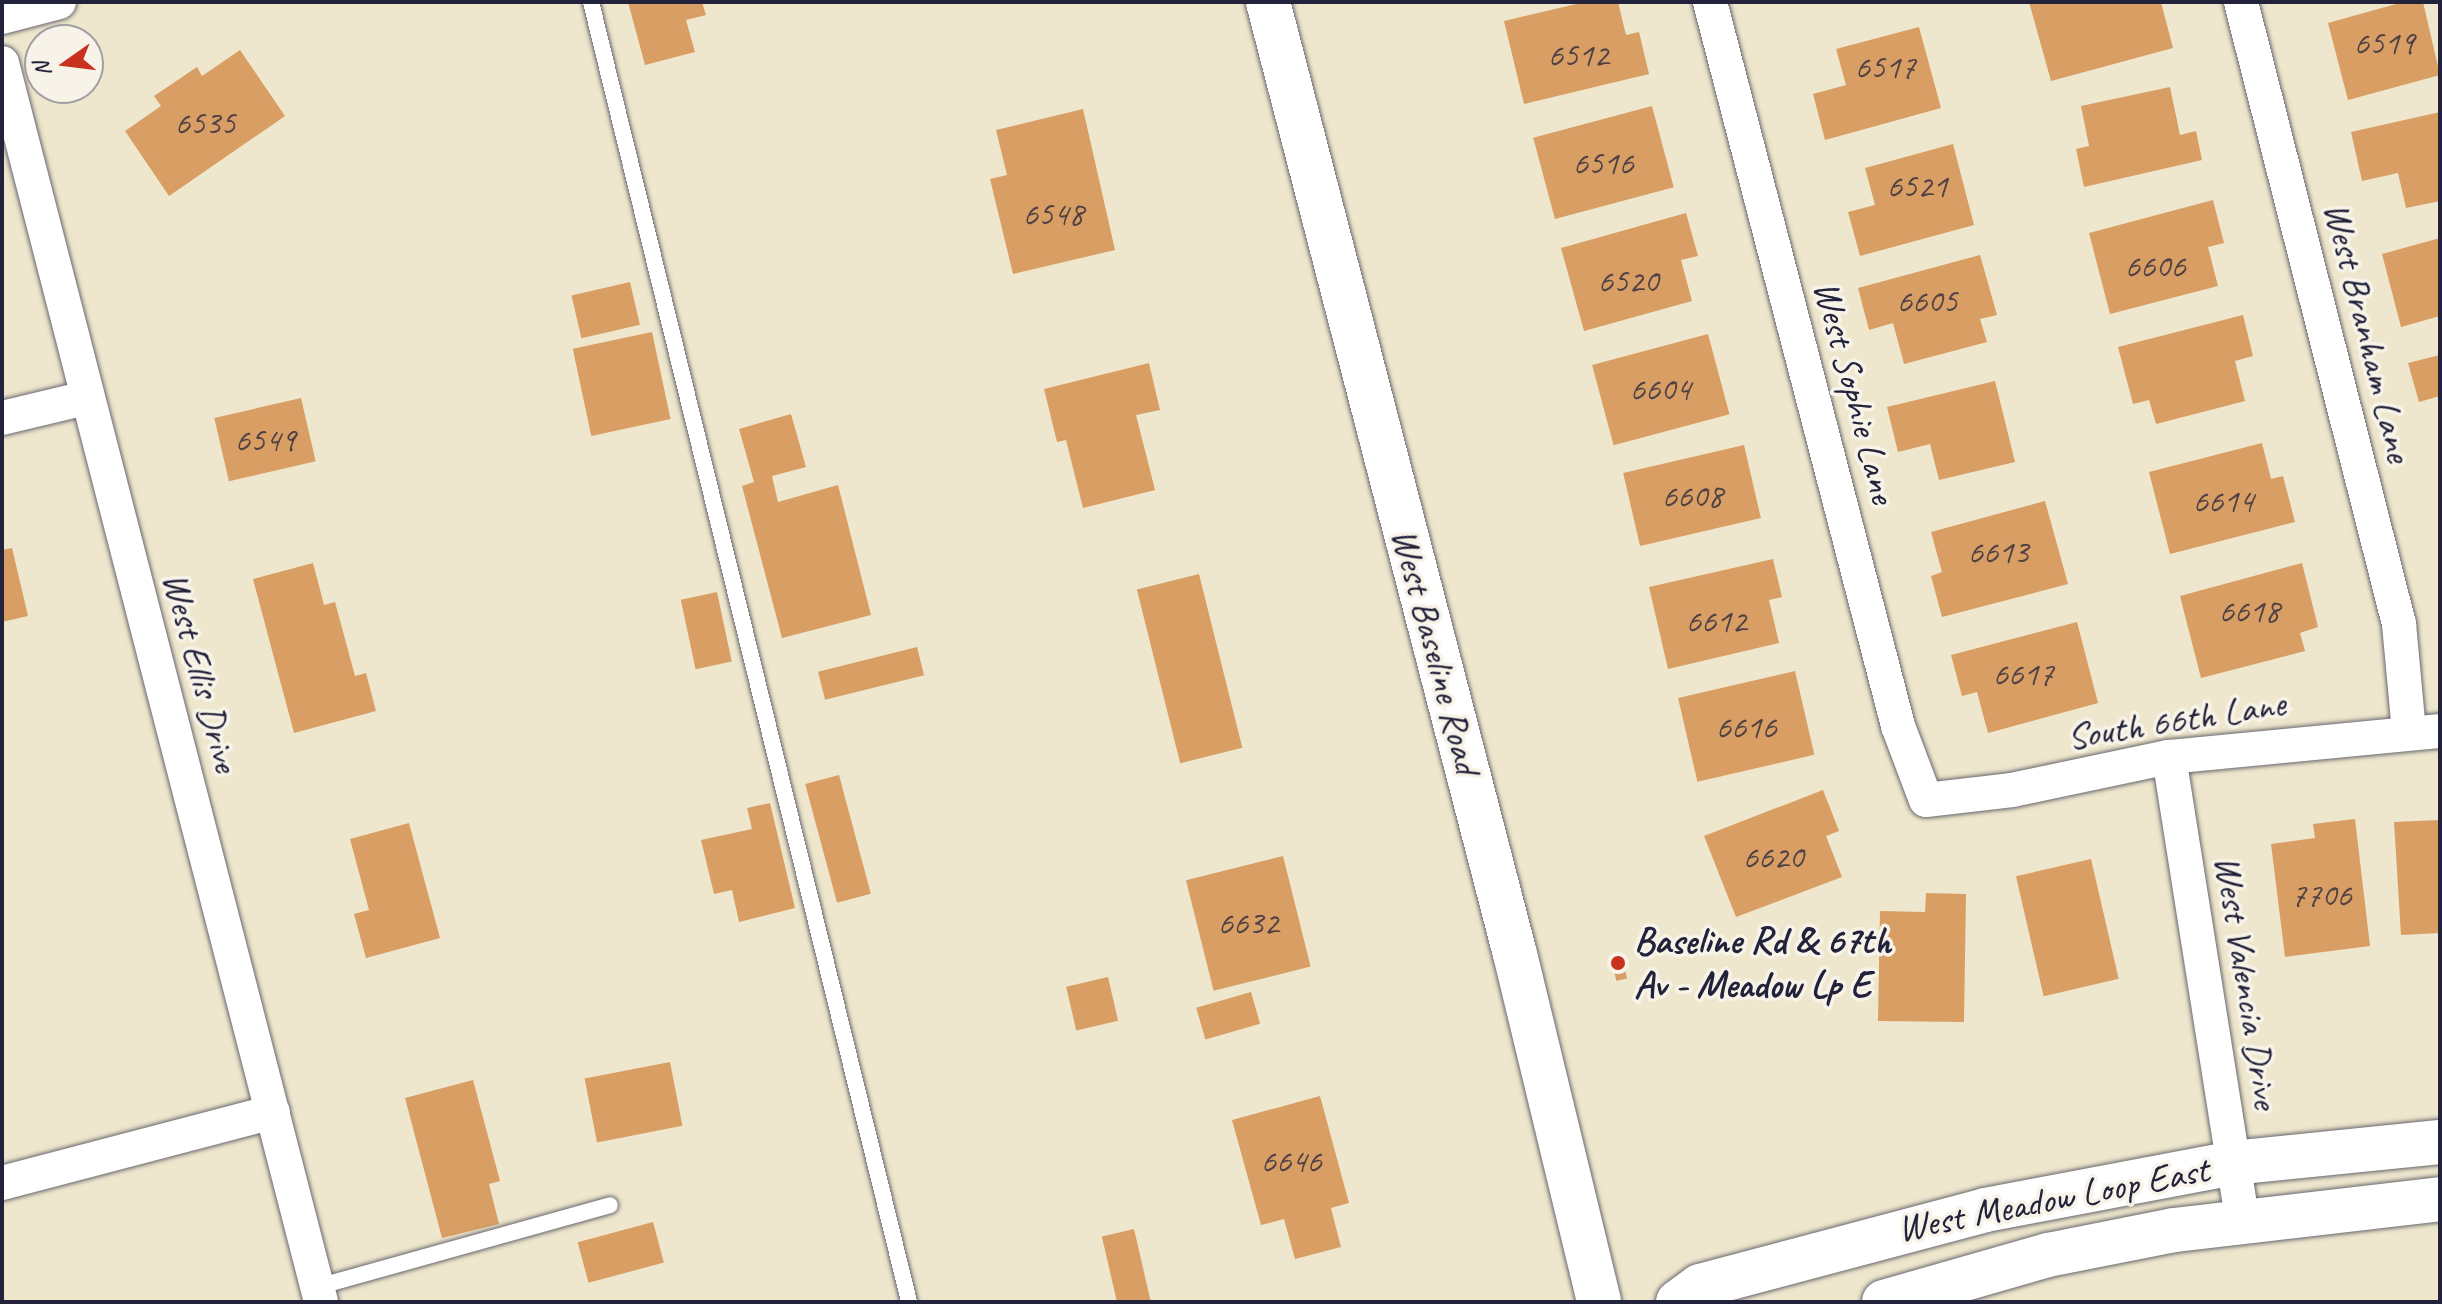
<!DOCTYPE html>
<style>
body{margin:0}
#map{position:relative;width:2442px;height:1304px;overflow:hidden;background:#eee7cd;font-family:Caveat,sans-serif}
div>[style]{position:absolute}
.building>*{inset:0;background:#d99e63;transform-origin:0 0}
.roads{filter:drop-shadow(0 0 2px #69676e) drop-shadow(0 0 2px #69676e)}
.lane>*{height:16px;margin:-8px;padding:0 8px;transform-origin:8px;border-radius:8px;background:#fff}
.street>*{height:34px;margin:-17px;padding:0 17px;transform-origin:17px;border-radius:17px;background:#fff}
.secondary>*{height:44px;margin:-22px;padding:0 22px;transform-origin:22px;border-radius:22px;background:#fff}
.dots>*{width:22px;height:22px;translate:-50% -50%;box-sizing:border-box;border:4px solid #f7f3e8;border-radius:50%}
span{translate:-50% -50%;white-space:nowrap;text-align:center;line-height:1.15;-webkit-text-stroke:7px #f7f3e8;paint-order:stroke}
.number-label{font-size:34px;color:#504145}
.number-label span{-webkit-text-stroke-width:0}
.street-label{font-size:38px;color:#22223b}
.poi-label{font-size:38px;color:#22223b;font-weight:700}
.left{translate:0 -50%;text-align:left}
.frame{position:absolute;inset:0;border:4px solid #22223b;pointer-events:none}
.north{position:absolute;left:24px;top:24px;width:80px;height:80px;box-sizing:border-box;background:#f7f3e8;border:2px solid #a29fa3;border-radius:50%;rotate:256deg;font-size:22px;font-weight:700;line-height:32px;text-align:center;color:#22223b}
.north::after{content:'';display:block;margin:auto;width:28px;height:36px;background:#c8321e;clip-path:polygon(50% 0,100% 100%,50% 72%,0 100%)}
</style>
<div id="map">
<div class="building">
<i style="clip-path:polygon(628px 2px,702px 2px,706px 15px,686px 20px,695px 52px,645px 65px)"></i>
<i style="clip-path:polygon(1585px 2px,1618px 2px,1626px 35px,1639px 32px,1649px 74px,1524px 104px,1504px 21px)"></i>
<i style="clip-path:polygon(2029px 2px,2161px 2px,2173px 48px,2051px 81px)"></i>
<i style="clip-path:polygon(2403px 2px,2423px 2px,2440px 75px,2348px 100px,2328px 23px)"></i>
<i style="clip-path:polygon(1919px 27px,1941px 108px,1825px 140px,1813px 94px,1846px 85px,1836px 49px)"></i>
<i style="clip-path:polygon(240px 50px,285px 116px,169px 196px,125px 131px,161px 106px,154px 96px,197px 67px,202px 76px)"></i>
<i style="clip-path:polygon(2170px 87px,2180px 135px,2196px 131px,2202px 160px,2084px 187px,2076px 149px,2089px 146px,2081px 106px)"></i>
<i style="left:1652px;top:106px;width:84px;height:123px;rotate:75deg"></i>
<i style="clip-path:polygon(1083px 109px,1115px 250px,1013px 274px,990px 179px,1007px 175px,996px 130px)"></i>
<i style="clip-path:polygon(2440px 112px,2440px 201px,2406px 208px,2398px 173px,2362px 181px,2351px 132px)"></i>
<i style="clip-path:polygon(1953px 144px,1974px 225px,1860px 256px,1848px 212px,1875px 205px,1865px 168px)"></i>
<i style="clip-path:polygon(2213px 200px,2224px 243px,2208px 247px,2218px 286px,2110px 314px,2089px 233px)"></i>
<i style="clip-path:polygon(1686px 213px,1698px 256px,1681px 260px,1692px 301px,1584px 331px,1561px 248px)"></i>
<i style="clip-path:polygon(2440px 238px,2440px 316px,2401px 327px,2382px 254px)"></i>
<i style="clip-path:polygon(1980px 255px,1997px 315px,1980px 319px,1987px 342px,1904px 364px,1893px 323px,1869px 330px,1858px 288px)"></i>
<i style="left:630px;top:282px;width:44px;height:60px;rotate:77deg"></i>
<i style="clip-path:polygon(2243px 315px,2253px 356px,2235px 361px,2245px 401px,2156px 424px,2149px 400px,2133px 404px,2118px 347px)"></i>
<i style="left:652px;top:332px;width:89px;height:81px;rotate:78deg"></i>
<i style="left:1708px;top:334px;width:83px;height:120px;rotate:75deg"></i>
<i style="clip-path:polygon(2440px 355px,2440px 396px,2419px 402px,2408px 363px)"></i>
<i style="clip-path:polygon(1149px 363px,1160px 410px,1136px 415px,1155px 490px,1083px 508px,1066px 440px,1057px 442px,1044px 389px)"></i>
<i style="clip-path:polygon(1995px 381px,2015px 462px,1939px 480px,1930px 444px,1898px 452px,1887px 407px)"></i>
<i style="left:301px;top:398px;width:65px;height:89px;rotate:77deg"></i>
<i style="clip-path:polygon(791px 414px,806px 467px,772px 476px,778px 502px,838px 485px,871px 615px,782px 638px,742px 486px,754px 482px,739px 429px)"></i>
<i style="clip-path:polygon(2262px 443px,2271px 479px,2283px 476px,2295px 522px,2170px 554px,2149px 472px)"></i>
<i style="left:1744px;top:445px;width:75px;height:124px;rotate:77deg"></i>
<i style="clip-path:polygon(2045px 501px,2068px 584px,1942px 617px,1931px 576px,1942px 572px,1931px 532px)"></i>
<i style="clip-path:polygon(12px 548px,28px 616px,2px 622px,2px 550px)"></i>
<i style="clip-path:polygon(1773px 559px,1782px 597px,1769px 600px,1779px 643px,1668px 669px,1649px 587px)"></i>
<i style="clip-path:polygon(313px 563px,324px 605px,335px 602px,355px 676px,366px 673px,376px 711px,294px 733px,253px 579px)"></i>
<i style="clip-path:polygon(2302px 563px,2318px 627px,2300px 633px,2305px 651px,2201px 678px,2180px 596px)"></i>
<i style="left:1199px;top:574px;width:179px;height:64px;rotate:76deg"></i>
<i style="left:717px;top:592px;width:71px;height:37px;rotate:78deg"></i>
<i style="clip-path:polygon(2077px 622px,2098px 703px,1988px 733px,1977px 692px,1962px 696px,1951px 655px)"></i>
<i style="left:917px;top:647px;width:29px;height:102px;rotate:76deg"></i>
<i style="left:1795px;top:671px;width:86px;height:120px;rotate:77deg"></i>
<i style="left:839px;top:775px;width:123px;height:35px;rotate:75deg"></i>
<i style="clip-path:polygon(1823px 790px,1839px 831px,1826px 836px,1842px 877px,1736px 917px,1704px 836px)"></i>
<i style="clip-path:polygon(770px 803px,795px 908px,739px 922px,732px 890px,714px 894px,701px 840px,752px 829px,747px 808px)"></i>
<i style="clip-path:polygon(2355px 819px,2370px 946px,2285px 957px,2271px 844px,2315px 838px,2313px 824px)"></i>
<i style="clip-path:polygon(2440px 820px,2440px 933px,2401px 935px,2394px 822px)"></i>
<i style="clip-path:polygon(409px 823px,440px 938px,366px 958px,354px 914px,369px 910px,350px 839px)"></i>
<i style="left:1283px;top:856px;width:114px;height:100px;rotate:76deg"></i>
<i style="left:2091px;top:859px;width:123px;height:77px;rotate:77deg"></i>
<i style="clip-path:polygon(1926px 893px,1966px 894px,1964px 1022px,1878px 1021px,1880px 911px,1925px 912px)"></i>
<i style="left:1622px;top:955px;width:24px;height:11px;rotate:78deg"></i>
<i style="left:1108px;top:977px;width:45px;height:43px;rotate:77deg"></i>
<i style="left:1251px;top:992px;width:33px;height:57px;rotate:74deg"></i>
<i style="left:670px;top:1062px;width:65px;height:87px;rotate:79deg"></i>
<i style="clip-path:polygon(473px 1080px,500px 1181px,489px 1184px,499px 1224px,442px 1238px,405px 1098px)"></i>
<i style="clip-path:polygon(1320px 1096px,1349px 1203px,1331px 1208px,1341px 1247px,1295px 1259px,1284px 1219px,1261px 1225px,1232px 1120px)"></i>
<i style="left:653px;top:1222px;width:42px;height:78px;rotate:75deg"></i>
<i style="left:1134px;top:1229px;width:75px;height:33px;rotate:77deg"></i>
</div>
<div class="roads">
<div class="lane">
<i style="left:591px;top:2px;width:1338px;rotate:76.25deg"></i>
<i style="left:317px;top:1287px;width:304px;rotate:-15.6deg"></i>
</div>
<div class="street">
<i style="left:1710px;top:2px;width:748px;rotate:75.44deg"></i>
<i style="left:1898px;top:726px;width:79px;rotate:69.3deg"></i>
<i style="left:1926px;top:800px;width:87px;rotate:-6.6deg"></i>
<i style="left:2012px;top:790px;width:160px;rotate:-11.9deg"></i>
<i style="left:2169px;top:757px;width:272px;rotate:-5.5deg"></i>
<i style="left:2241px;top:2px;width:642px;rotate:75.75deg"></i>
<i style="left:2399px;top:624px;width:108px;rotate:84.7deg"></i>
<i style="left:2px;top:17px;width:59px;rotate:-14.7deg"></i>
<i style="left:2px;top:63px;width:1279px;rotate:75.56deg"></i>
<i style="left:2px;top:418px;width:85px;rotate:-13.5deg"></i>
<i style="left:2169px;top:757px;width:469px;rotate:81deg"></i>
<i style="left:2px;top:1183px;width:280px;rotate:-14.7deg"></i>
</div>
<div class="secondary">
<i style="left:1268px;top:2px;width:984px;rotate:75.46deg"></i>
<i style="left:1515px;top:954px;width:358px;rotate:76.4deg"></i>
<i style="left:1678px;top:1302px;width:27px;rotate:-36deg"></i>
<i style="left:1700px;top:1286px;width:295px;rotate:-14.9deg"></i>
<i style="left:1985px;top:1210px;width:252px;rotate:-10.7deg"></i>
<i style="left:2233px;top:1163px;width:208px;rotate:-5.8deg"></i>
<i style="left:1884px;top:1302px;width:171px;rotate:-16deg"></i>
<i style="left:2048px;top:1255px;width:128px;rotate:-11.2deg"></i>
<i style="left:2174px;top:1230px;width:268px;rotate:-6.6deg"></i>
</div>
</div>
<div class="dots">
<i style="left:1618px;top:963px;background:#c8321e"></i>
</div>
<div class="number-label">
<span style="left:2384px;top:43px">6519</span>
<span style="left:1578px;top:55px">6512</span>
<span style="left:1885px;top:67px">6517</span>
<span style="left:205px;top:123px">6535</span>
<span style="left:1603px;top:163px">6516</span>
<span style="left:1917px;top:186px">6521</span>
<span style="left:1053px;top:214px">6548</span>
<span style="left:2155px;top:266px">6606</span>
<span style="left:1628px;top:281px">6520</span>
<span style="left:1927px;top:301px">6605</span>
<span style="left:1660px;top:389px">6604</span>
<span style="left:265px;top:440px">6549</span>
<span style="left:1692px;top:496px">6608</span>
<span style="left:2223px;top:501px">6614</span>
<span style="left:1998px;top:552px">6613</span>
<span style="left:2249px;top:611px">6618</span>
<span style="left:1716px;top:621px">6612</span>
<span style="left:2023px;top:674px">6617</span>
<span style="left:1746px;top:727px">6616</span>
<span style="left:1773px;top:857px">6620</span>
<span style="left:2321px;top:895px">7706</span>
<span style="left:1248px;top:923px">6632</span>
<span style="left:1291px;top:1161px">6646</span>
</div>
<div class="street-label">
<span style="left:2368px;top:332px;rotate:76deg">West Branham Lane</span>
<span style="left:1855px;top:392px;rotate:75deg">West Sophie Lane</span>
<span style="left:1436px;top:651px;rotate:75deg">West Baseline Road</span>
<span style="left:201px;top:672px;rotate:75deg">West Ellis Drive</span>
<span style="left:2176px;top:720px;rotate:-9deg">South 66th Lane</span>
<span style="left:2247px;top:982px;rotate:81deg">West Valencia Drive</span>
<span style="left:2053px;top:1199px;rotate:-11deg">West Meadow Loop East</span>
</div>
<div class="poi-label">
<span class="left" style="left:1634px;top:963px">Baseline Rd &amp; 67th<br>Av - Meadow Lp E</span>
</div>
<div class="frame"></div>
<div class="north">N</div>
</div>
